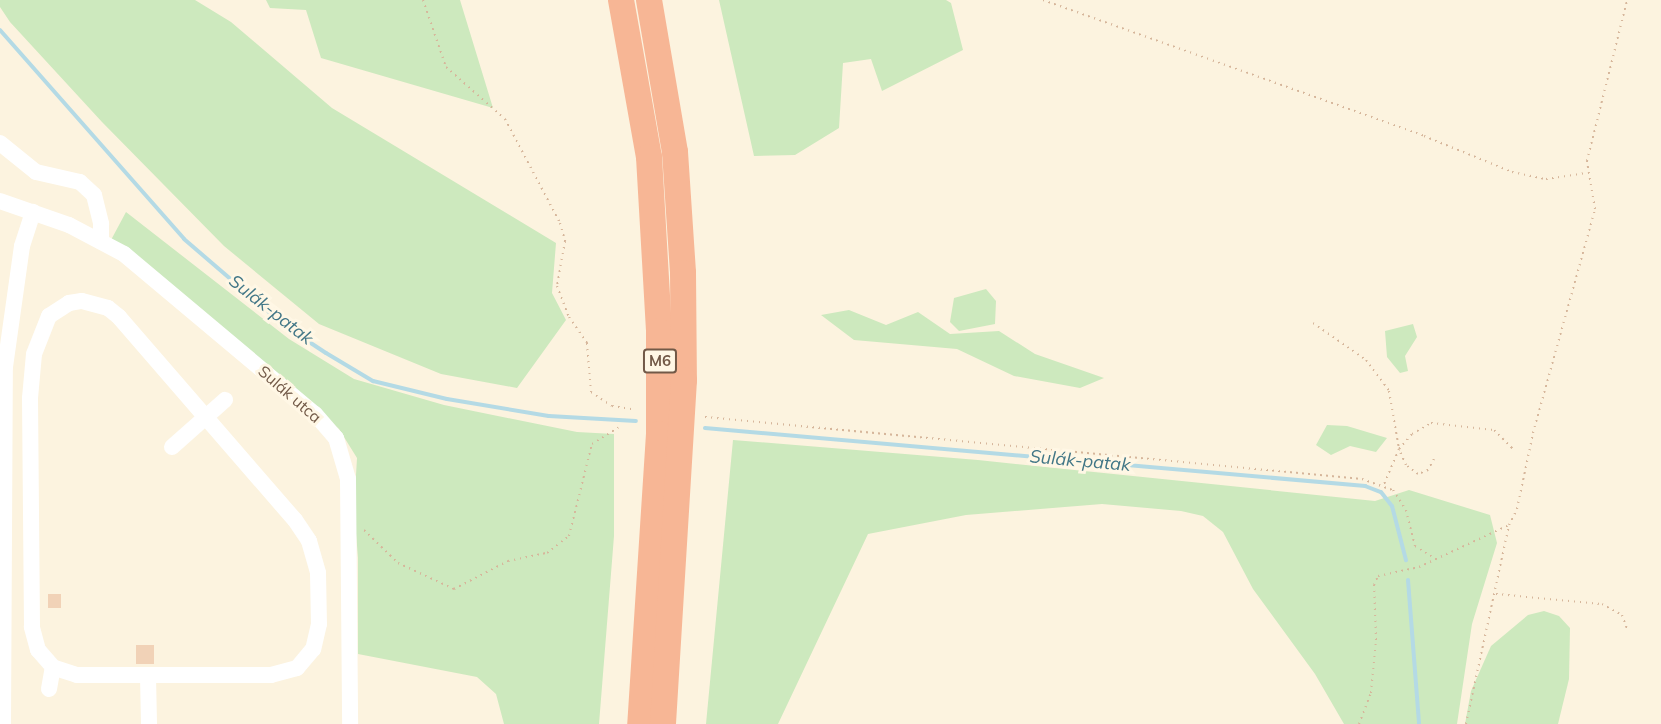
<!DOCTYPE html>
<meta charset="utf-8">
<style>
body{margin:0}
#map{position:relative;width:1661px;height:724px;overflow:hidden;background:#fcf3df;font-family:Mulish,sans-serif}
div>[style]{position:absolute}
.green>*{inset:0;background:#cde9be}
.stream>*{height:4px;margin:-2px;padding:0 2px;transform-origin:2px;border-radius:2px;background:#b4dae5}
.building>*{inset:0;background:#f1d2b7;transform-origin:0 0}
.path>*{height:2px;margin-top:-1px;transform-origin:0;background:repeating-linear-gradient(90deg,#d6b69b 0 1.5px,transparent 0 6px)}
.minor>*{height:16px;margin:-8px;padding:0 8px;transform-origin:8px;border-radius:8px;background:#fff}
.highway>*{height:26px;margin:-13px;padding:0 13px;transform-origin:13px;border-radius:13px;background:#f7b695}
span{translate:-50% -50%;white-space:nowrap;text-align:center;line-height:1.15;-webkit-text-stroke:6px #fff7e5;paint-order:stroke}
.shield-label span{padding:2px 4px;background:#fff7e5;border:2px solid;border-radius:4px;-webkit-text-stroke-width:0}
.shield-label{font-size:15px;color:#725947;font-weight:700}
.street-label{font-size:16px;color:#725947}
.water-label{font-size:18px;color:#417686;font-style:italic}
</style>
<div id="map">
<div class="green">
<i style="clip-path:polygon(0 0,195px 0,231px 22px,332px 108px,556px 243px,552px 293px,566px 320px,517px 388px,441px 374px,319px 324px,224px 246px,102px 122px,10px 22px,0 7px)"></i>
<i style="clip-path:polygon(266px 0,460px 0,493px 108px,321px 58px,306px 10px,270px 8px)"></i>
<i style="clip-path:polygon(719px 0,946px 0,951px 3px,963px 50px,882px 91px,871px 59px,843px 63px,839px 128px,795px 155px,754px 156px)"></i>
<i style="clip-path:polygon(126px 212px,289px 339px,354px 379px,444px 405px,577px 432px,614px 434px,614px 536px,599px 724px,504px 724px,496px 694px,477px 677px,358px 654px,358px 558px,354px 509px,357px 458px,339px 429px,111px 240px)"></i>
<i style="clip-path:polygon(986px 289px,996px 301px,995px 324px,959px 331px,950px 322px,954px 298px)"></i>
<i style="clip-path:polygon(849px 310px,886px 325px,918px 312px,950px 334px,999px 331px,1035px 354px,1104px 378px,1080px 388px,1014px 376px,957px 349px,854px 340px,821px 315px)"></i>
<i style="clip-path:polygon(1413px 324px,1417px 337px,1405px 356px,1408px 371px,1400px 373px,1387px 357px,1385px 331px)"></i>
<i style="clip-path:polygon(1327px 425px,1347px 426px,1387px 438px,1376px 452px,1350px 446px,1331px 455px,1316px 445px)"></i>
<i style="clip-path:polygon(733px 440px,978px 460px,1375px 501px,1409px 490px,1490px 515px,1497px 543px,1472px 624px,1457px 724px,1344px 724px,1315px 674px,1253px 589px,1223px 532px,1203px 516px,1181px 511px,1102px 504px,966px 515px,868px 534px,778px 724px,706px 724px)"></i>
<i style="clip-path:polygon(1544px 611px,1559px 616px,1570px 628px,1569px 679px,1558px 724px,1465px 724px,1471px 691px,1491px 646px,1528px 615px)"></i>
</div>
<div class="stream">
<i style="left:0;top:30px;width:278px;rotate:48.6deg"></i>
<i style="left:184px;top:239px;width:133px;rotate:40.7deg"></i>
<i style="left:285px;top:326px;width:49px;rotate:33.4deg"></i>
<i style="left:326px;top:353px;width:55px;rotate:30.8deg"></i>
<i style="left:373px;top:381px;width:76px;rotate:13.7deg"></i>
<i style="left:447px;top:399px;width:103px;rotate:9.5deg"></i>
<i style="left:549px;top:416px;width:87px;rotate:3.3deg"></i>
<i style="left:705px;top:428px;width:663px;rotate:5.02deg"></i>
<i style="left:1365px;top:486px;width:17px;rotate:21deg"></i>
<i style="left:1381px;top:492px;width:18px;rotate:52deg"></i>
<i style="left:1392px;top:506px;width:56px;rotate:75.5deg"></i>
<i style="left:1408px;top:580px;width:144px;rotate:85.6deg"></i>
</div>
<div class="building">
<i style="left:48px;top:594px;width:13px;height:14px"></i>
<i style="left:136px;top:645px;width:18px;height:19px"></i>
</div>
<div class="path">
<i style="left:423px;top:0;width:71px;rotate:71.1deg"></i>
<i style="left:446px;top:67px;width:79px;rotate:41.4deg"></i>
<i style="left:505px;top:119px;width:118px;rotate:62.1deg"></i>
<i style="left:560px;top:223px;width:19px;rotate:74deg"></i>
<i style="left:565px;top:241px;width:46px;rotate:100.1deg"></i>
<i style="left:557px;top:286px;width:33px;rotate:69deg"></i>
<i style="left:569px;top:317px;width:32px;rotate:55deg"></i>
<i style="left:587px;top:343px;width:49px;rotate:85.3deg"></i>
<i style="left:591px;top:392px;width:25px;rotate:34deg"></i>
<i style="left:612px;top:406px;width:24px;rotate:9deg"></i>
<i style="left:1043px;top:0;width:405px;rotate:19.6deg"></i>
<i style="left:1424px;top:136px;width:95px;rotate:22.2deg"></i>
<i style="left:1512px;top:172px;width:35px;rotate:12deg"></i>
<i style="left:1546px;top:179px;width:41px;rotate:-8.3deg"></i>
<i style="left:1313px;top:323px;width:65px;rotate:34.9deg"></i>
<i style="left:1366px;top:360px;width:39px;rotate:53deg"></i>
<i style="left:1389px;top:391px;width:59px;rotate:80.2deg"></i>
<i style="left:1399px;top:449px;width:39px;rotate:113deg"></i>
<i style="left:705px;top:417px;width:660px;rotate:5.39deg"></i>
<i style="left:1362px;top:479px;width:33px;rotate:20deg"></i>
<i style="left:1393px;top:490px;width:24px;rotate:57deg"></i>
<i style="left:1406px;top:510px;width:37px;rotate:76deg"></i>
<i style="left:1415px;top:546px;width:25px;rotate:32deg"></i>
<i style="left:1434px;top:459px;width:13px;rotate:119deg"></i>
<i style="left:1428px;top:470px;width:11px;rotate:158deg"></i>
<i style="left:1418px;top:474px;width:15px;rotate:-143deg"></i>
<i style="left:1406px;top:465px;width:17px;rotate:-114deg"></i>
<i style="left:1399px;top:449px;width:20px;rotate:-49deg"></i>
<i style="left:1412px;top:434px;width:22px;rotate:-30deg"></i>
<i style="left:1431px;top:423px;width:63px;rotate:6.3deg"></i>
<i style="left:1494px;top:430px;width:28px;rotate:45deg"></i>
<i style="left:364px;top:530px;width:47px;rotate:44.1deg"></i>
<i style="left:398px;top:563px;width:62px;rotate:24.9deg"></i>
<i style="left:454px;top:589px;width:61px;rotate:-27.4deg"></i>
<i style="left:508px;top:561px;width:40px;rotate:-12deg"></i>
<i style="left:547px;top:553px;width:28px;rotate:-38deg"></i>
<i style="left:569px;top:536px;width:95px;rotate:-76deg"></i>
<i style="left:592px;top:444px;width:31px;rotate:-32deg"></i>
<i style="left:1496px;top:594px;width:106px;rotate:5.4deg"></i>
<i style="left:1602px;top:604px;width:23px;rotate:29deg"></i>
<i style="left:1622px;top:615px;width:15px;rotate:70deg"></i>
<i style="left:1359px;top:724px;width:33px;rotate:-69deg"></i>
<i style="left:1371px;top:693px;width:53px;rotate:-84.6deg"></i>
<i style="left:1376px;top:640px;width:55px;rotate:-92.1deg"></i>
<i style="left:1374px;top:585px;width:10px;rotate:-66deg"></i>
<i style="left:1378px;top:576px;width:42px;rotate:-12.4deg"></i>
<i style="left:1419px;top:567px;width:99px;rotate:-25deg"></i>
<i style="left:1509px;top:525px;width:18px;rotate:-63deg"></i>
<i style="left:1517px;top:509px;width:78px;rotate:-78.1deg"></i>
<i style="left:1533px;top:433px;width:232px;rotate:-74.5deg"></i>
<i style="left:1595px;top:209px;width:49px;rotate:-99.5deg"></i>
<i style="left:1587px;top:161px;width:166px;rotate:-76deg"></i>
<i style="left:1466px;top:724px;width:204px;rotate:-77.8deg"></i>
</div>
<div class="minor">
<i style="left:0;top:143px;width:46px;rotate:38.9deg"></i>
<i style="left:36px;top:172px;width:45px;rotate:12.8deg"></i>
<i style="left:80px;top:182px;width:19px;rotate:43deg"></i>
<i style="left:94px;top:195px;width:30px;rotate:76deg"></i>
<i style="left:101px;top:224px;width:17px;rotate:90deg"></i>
<i style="left:0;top:201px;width:73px;rotate:19.2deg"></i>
<i style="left:69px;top:225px;width:62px;rotate:27.8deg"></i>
<i style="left:124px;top:254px;width:249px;rotate:40deg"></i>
<i style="left:315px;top:414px;width:32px;rotate:49deg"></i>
<i style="left:336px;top:438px;width:43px;rotate:73.7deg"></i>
<i style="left:348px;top:479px;width:245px;rotate:89.5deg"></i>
<i style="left:82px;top:301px;width:27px;rotate:15deg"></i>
<i style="left:108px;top:308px;width:14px;rotate:39deg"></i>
<i style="left:119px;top:317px;width:269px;rotate:49.1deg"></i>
<i style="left:295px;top:520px;width:25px;rotate:56deg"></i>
<i style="left:309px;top:541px;width:33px;rotate:74deg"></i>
<i style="left:318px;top:573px;width:51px;rotate:88.9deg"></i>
<i style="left:319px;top:624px;width:26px;rotate:103deg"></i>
<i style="left:313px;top:649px;width:25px;rotate:130deg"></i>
<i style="left:297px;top:668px;width:27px;rotate:165deg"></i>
<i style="left:271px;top:675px;width:194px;rotate:180deg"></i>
<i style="left:77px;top:675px;width:25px;rotate:-162deg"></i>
<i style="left:53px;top:667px;width:23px;rotate:-131deg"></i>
<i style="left:38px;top:650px;width:24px;rotate:-105deg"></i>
<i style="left:32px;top:627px;width:229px;rotate:-90.5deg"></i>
<i style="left:30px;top:398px;width:44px;rotate:-84.8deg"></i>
<i style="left:34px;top:354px;width:41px;rotate:-68.5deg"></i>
<i style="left:49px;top:316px;width:24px;rotate:-33deg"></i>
<i style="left:69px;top:303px;width:13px;rotate:-9deg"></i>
<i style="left:172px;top:447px;width:71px;rotate:-41.6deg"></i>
<i style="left:148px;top:676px;width:48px;rotate:88.8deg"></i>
<i style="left:49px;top:689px;width:22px;rotate:-80deg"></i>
<i style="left:3px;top:724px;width:357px;rotate:-89.7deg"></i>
<i style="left:5px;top:367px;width:122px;rotate:-82deg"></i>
<i style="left:22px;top:246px;width:36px;rotate:-72deg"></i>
</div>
<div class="highway">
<i style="left:621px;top:0;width:159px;rotate:79.9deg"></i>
<i style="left:649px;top:157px;width:174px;rotate:86.7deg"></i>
<i style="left:659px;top:331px;width:103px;rotate:90deg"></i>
<i style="left:659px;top:434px;width:291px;rotate:93.7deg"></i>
<i style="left:649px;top:0;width:154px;rotate:80.3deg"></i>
<i style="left:675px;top:152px;width:121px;rotate:86.2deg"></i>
<i style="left:683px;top:273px;width:107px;rotate:89.5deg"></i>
<i style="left:684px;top:380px;width:345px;rotate:93.5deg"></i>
</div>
<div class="shield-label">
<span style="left:660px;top:361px">M6</span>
</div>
<div class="street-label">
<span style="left:290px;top:394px;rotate:41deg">Sulák utca</span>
</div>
<div class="water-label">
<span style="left:271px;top:310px;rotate:38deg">Sulák-patak</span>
<span style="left:1080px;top:461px;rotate:5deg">Sulák-patak</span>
</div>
</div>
